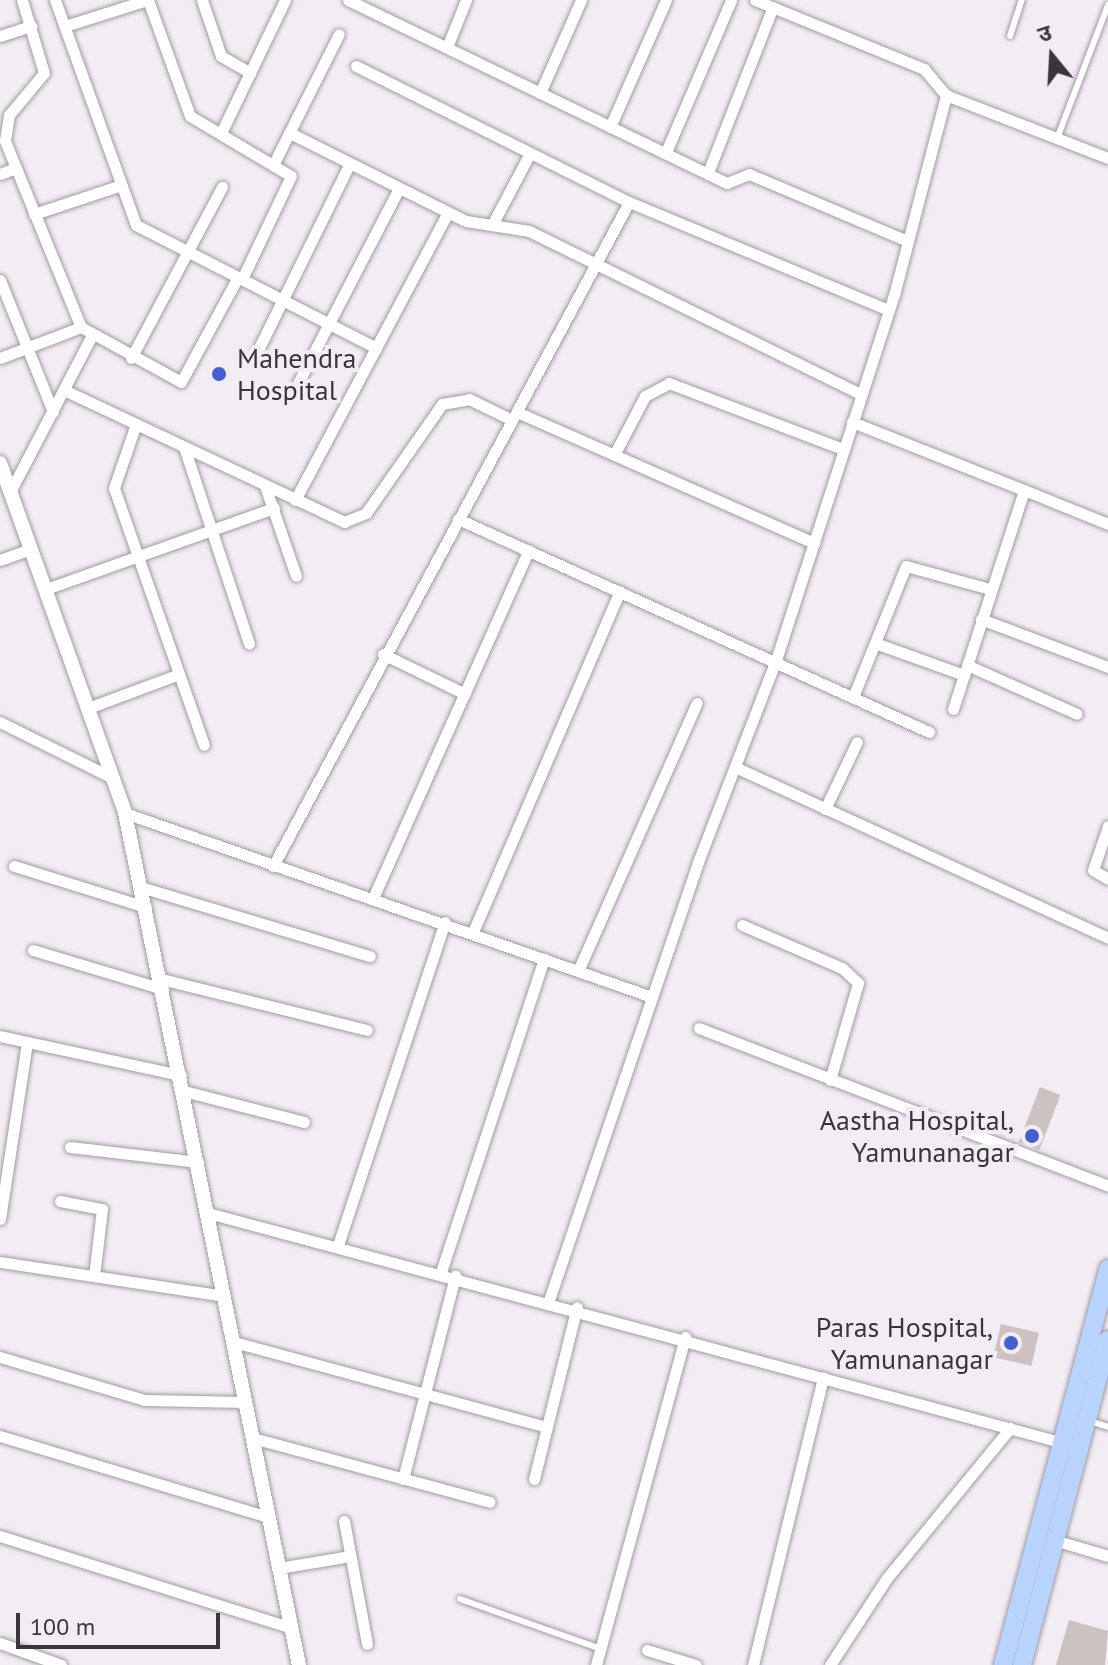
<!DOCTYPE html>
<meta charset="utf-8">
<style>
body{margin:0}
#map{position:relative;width:1108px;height:1665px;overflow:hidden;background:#f2edf3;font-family:"PT Sans","Noto Sans Devanagari",sans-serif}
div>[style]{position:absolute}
.building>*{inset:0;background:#cbc2c1;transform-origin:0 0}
.roads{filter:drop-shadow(0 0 2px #a09ba1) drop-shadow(0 0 2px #a09ba1)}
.service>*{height:6px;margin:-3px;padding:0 3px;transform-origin:3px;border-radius:3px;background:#fff}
.minor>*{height:11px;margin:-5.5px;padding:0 5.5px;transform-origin:5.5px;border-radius:5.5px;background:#fff}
.tertiary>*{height:14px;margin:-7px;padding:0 7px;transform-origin:7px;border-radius:7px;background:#fff}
.primary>*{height:18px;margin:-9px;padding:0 9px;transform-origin:9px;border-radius:9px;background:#b8d3fe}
.dots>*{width:22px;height:22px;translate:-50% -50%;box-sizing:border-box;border:4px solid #f2edf3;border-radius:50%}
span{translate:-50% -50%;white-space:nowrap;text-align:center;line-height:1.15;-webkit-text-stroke:8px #f2edf3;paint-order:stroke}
.poi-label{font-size:28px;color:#383638}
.left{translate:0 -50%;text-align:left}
.right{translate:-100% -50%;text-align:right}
.north{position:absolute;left:1012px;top:16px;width:80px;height:80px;-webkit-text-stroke:6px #f2edf3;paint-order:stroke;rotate:342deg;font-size:22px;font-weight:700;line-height:32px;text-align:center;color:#383638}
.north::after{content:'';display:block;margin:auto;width:28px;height:36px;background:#383638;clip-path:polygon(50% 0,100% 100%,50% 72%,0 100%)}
.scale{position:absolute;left:16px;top:1613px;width:204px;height:36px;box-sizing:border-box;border:4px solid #383638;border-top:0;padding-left:10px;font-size:24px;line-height:28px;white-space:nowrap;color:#383638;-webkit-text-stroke:6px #f2edf3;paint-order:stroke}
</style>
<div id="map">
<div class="building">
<i style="left:1040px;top:1087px;width:22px;height:59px;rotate:21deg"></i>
<i style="left:1001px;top:1324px;width:39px;height:34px;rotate:13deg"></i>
<i style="clip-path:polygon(1069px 1620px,1108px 1631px,1105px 1665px,1056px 1665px)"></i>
</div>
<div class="roads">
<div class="service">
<i style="left:1010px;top:36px;width:38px;rotate:-72deg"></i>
<i style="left:1058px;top:136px;width:140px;rotate:-69.1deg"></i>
<i style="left:1090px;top:1421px;width:19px;rotate:18deg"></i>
<i style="left:460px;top:1599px;width:150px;rotate:19.5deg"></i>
</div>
<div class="minor">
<i style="left:22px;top:0;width:76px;rotate:73.2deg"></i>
<i style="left:44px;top:73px;width:55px;rotate:129.8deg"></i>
<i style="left:9px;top:115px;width:26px;rotate:99deg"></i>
<i style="left:5px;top:141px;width:201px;rotate:67.8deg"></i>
<i style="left:81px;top:327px;width:114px;rotate:28.8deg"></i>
<i style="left:181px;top:382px;width:119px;rotate:-61.5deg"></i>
<i style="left:55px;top:0;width:239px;rotate:70.2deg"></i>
<i style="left:136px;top:225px;width:270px;rotate:27.1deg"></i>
<i style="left:148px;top:0;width:123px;rotate:70.1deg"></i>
<i style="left:190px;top:116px;width:117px;rotate:30.7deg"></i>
<i style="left:291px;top:176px;width:114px;rotate:115.4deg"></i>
<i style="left:202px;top:0;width:59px;rotate:71.3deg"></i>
<i style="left:221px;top:56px;width:34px;rotate:30deg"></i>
<i style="left:348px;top:0;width:421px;rotate:25.8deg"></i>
<i style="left:727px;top:183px;width:24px;rotate:-22deg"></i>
<i style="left:749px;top:174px;width:167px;rotate:22.9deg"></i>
<i style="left:755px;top:0;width:183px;rotate:22.2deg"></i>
<i style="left:924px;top:69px;width:34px;rotate:50deg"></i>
<i style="left:946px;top:95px;width:174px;rotate:21.3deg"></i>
<i style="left:65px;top:26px;width:86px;rotate:-17.6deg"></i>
<i style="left:0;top:36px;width:33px;rotate:-18deg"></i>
<i style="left:447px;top:47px;width:51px;rotate:-68deg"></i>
<i style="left:356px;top:66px;width:305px;rotate:26.5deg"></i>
<i style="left:629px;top:202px;width:281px;rotate:22.6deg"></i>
<i style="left:540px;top:93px;width:102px;rotate:-66.2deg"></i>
<i style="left:610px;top:127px;width:139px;rotate:-66.2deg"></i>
<i style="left:221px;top:133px;width:148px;rotate:-64.3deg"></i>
<i style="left:290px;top:133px;width:197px;rotate:26.6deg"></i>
<i style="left:466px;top:221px;width:64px;rotate:9deg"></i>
<i style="left:529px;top:231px;width:369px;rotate:26.2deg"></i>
<i style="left:666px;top:152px;width:165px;rotate:-66.8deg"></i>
<i style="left:274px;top:163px;width:144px;rotate:-63.3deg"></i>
<i style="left:709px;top:170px;width:175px;rotate:-68.6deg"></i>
<i style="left:0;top:174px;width:17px;rotate:-21deg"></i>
<i style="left:34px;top:214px;width:92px;rotate:-18.4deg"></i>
<i style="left:493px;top:223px;width:79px;rotate:-62.1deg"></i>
<i style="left:0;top:280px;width:142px;rotate:68.1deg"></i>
<i style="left:256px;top:354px;width:211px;rotate:-63.8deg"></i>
<i style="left:0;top:358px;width:87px;rotate:-20.9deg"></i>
<i style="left:131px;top:358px;width:194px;rotate:-62deg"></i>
<i style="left:296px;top:387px;width:222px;rotate:-62.6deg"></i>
<i style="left:64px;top:390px;width:310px;rotate:25.2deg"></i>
<i style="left:344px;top:522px;width:24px;rotate:-22deg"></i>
<i style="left:366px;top:513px;width:133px;rotate:-55.1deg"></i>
<i style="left:442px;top:404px;width:27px;rotate:-10deg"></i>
<i style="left:469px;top:399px;width:48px;rotate:26deg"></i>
<i style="left:517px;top:412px;width:325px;rotate:23.8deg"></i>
<i style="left:852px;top:422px;width:185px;rotate:21.6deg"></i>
<i style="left:136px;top:424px;width:68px;rotate:109deg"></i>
<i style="left:114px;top:488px;width:272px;rotate:70.7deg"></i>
<i style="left:184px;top:447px;width:207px;rotate:71.7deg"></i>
<i style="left:614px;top:455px;width:67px;rotate:-62.3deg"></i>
<i style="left:645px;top:396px;width:27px;rotate:-28deg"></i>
<i style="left:669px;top:383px;width:186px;rotate:20.8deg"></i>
<i style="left:265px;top:486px;width:95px;rotate:71deg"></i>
<i style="left:10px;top:492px;width:175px;rotate:-62.4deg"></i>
<i style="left:295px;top:500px;width:326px;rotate:-62deg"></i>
<i style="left:458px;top:519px;width:517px;rotate:24.33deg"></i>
<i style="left:0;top:560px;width:33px;rotate:-20deg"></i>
<i style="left:46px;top:589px;width:242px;rotate:-19.6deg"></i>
<i style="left:981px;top:619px;width:136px;rotate:20.7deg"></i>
<i style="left:875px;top:643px;width:95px;rotate:19.8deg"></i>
<i style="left:383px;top:654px;width:91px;rotate:26deg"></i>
<i style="left:967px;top:665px;width:120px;rotate:24deg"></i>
<i style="left:853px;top:697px;width:141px;rotate:-68deg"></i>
<i style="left:906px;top:566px;width:87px;rotate:15.3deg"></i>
<i style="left:88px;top:708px;width:97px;rotate:-20.5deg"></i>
<i style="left:953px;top:709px;width:230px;rotate:-72deg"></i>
<i style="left:1024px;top:490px;width:91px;rotate:22deg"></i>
<i style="left:0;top:722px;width:126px;rotate:26.4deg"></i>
<i style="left:735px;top:767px;width:410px;rotate:24.6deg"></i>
<i style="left:825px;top:809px;width:74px;rotate:-64.5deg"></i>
<i style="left:125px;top:813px;width:558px;rotate:19.25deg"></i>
<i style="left:1108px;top:826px;width:46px;rotate:108.8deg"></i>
<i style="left:1093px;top:870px;width:17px;rotate:31deg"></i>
<i style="left:14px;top:866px;width:138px;rotate:17.3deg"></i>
<i style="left:273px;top:866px;width:753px;rotate:-61.8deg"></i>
<i style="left:141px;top:887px;width:239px;rotate:16.8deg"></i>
<i style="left:373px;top:898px;width:381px;rotate:-65.9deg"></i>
<i style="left:742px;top:925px;width:109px;rotate:23.3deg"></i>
<i style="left:842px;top:968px;width:22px;rotate:43deg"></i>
<i style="left:858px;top:983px;width:101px;rotate:106.1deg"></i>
<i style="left:473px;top:932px;width:371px;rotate:-66.7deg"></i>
<i style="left:33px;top:950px;width:136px;rotate:16.7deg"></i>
<i style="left:578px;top:971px;width:293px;rotate:-66.1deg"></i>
<i style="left:161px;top:979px;width:212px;rotate:13.9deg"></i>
<i style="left:699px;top:1028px;width:438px;rotate:21.1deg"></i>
<i style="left:0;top:1036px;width:185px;rotate:12.2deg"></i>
<i style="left:184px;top:1091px;width:124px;rotate:14.5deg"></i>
<i style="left:70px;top:1147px;width:129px;rotate:6.7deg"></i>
<i style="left:60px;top:1201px;width:43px;rotate:10.8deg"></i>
<i style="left:102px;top:1209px;width:67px;rotate:96.8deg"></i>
<i style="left:208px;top:1213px;width:890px;rotate:15.04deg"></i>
<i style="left:0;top:1219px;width:179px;rotate:-81.3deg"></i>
<i style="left:338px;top:1245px;width:340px;rotate:-71.7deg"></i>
<i style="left:0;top:1262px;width:227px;rotate:8.6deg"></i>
<i style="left:441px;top:1272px;width:330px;rotate:-71.8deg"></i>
<i style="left:549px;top:1300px;width:463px;rotate:-71.2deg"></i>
<i style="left:698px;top:862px;width:217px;rotate:-68.9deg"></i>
<i style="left:776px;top:660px;width:384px;rotate:-72.1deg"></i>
<i style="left:894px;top:295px;width:207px;rotate:-75.4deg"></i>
<i style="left:234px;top:1342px;width:324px;rotate:15.2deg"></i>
<i style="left:0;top:1357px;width:150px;rotate:16.6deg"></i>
<i style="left:144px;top:1400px;width:102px;rotate:1.1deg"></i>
<i style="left:0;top:1436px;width:281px;rotate:16.8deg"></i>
<i style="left:253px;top:1438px;width:245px;rotate:15.1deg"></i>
<i style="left:403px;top:1479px;width:210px;rotate:-75.6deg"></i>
<i style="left:534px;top:1479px;width:177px;rotate:-76deg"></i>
<i style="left:344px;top:1521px;width:125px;rotate:79.4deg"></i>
<i style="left:0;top:1536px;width:306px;rotate:17.5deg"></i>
<i style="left:1051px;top:1539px;width:59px;rotate:16.6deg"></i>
<i style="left:279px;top:1568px;width:72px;rotate:-9.6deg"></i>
<i style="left:0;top:1643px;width:65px;rotate:19.8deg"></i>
<i style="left:647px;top:1650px;width:51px;rotate:17deg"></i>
<i style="left:596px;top:1665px;width:340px;rotate:-74.8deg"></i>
<i style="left:753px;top:1665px;width:296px;rotate:-76.3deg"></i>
<i style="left:830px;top:1665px;width:104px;rotate:-56.8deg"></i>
<i style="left:887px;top:1578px;width:194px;rotate:-50.6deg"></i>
</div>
<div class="tertiary">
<i style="left:0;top:463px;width:372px;rotate:70.3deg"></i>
<i style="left:125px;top:813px;width:870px;rotate:78.46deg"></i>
</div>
<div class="primary">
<i style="left:1003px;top:1665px;width:410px;rotate:-75.1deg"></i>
<i style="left:1022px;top:1665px;width:336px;rotate:-75.2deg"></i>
</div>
</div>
<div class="dots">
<i style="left:219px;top:374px;background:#455fd3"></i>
<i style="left:1032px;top:1136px;background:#455fd3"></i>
<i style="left:1011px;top:1343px;background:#455fd3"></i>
</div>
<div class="poi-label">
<span class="left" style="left:237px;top:374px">Mahendra<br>Hospital</span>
<span class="right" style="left:1014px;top:1136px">Aastha Hospital,<br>Yamunanagar</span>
<span class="right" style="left:993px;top:1343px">Paras Hospital,<br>Yamunanagar</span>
</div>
<div class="north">उ</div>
<div class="scale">100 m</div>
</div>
